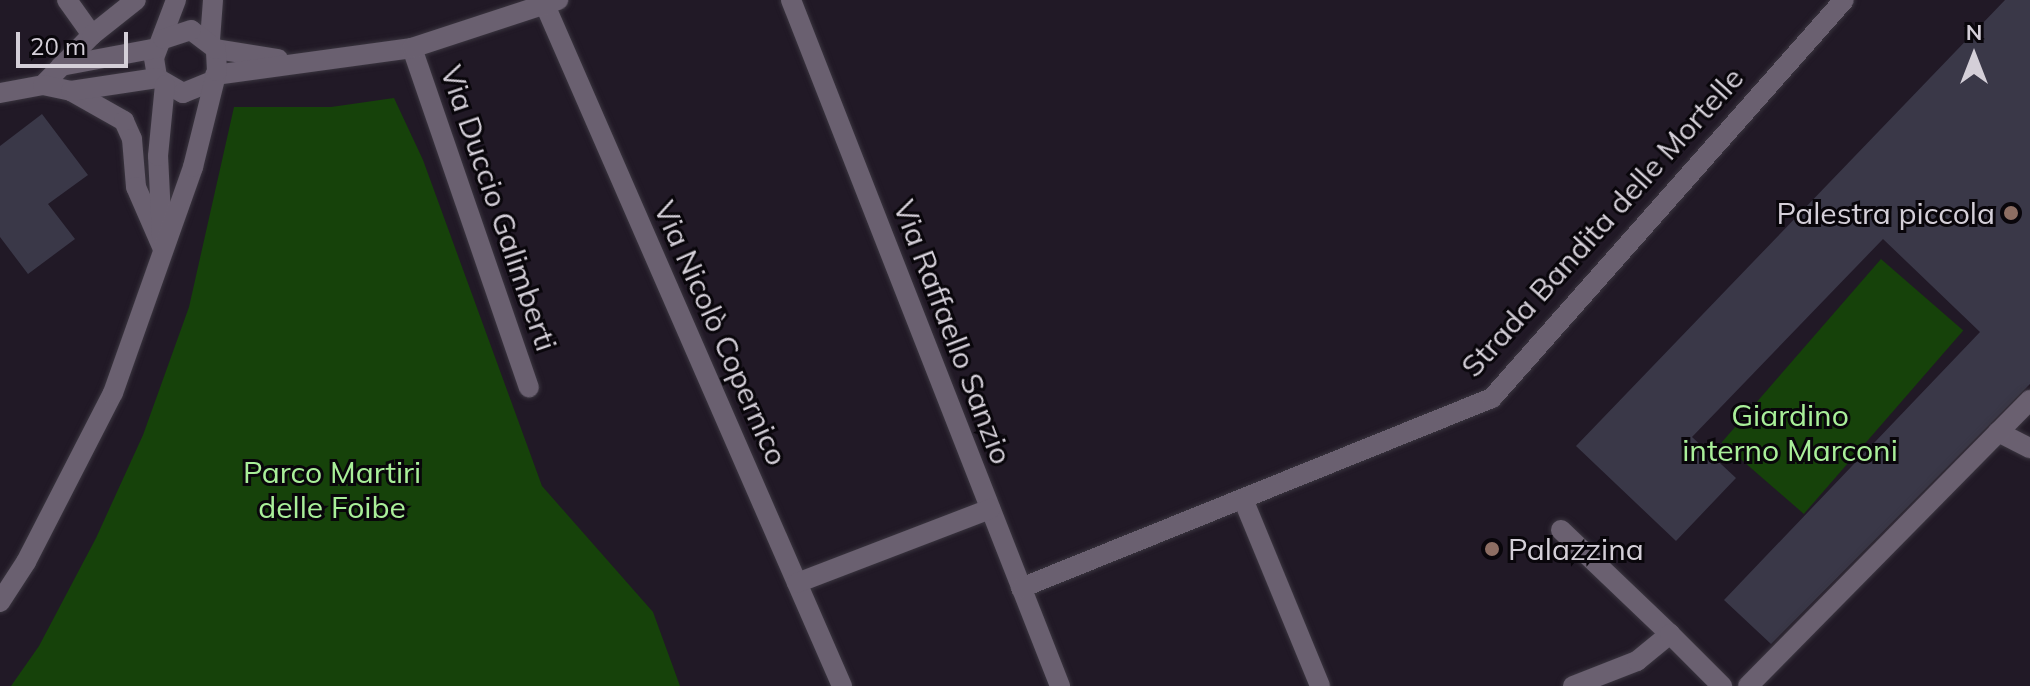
<!DOCTYPE html>
<meta charset="utf-8">
<style>
body{margin:0}
#map{position:relative;width:2030px;height:686px;overflow:hidden;background:#211926;font-family:Mulish,sans-serif}
div>[style]{position:absolute}
.green>*{inset:0;background:#16420a;transform-origin:0 0}
.building>*{inset:0;background:#3a3848}
.roads{filter:drop-shadow(0 0 2px #3a353f) drop-shadow(0 0 2px #3a353f)}
.minor>*{height:20px;margin:-10px;padding:0 10px;transform-origin:10px;border-radius:10px;background:#6a6070}
.dots>*{width:22px;height:22px;translate:-50% -50%;box-sizing:border-box;border:4px solid #09060b;border-radius:50%}
span{translate:-50% -50%;white-space:nowrap;text-align:center;line-height:1.15;-webkit-text-stroke:6px #09060b;paint-order:stroke}
.street-label{font-size:30px;color:#d4cfd8}
.poi-label{font-size:30px;color:#d4cfd8}
.right{translate:-100% -50%;text-align:right}
.left{translate:0 -50%;text-align:left}
.park-label{font-size:30px;color:#a9ef99}
.north{position:absolute;left:1934px;top:16px;width:80px;height:80px;-webkit-text-stroke:6px #09060b;paint-order:stroke;rotate:0deg;font-size:22px;font-weight:700;line-height:32px;text-align:center;color:#d4cfd8}
.north::after{content:'';display:block;margin:auto;width:28px;height:36px;background:#d4cfd8;clip-path:polygon(50% 0,100% 100%,50% 72%,0 100%)}
.scale{position:absolute;left:16px;top:32px;width:112px;height:36px;box-sizing:border-box;border:4px solid #d4cfd8;border-top:0;padding-left:10px;font-size:24px;line-height:28px;white-space:nowrap;color:#d4cfd8;-webkit-text-stroke:6px #09060b;paint-order:stroke}
</style>
<div id="map">
<div class="green">
<i style="clip-path:polygon(394px 98px,423px 160px,542px 486px,653px 612px,680px 686px,11px 686px,39px 646px,96px 538px,143px 435px,189px 307px,234px 107px,331px 107px)"></i>
<i style="left:1881px;top:259px;width:109px;height:243px;rotate:41deg"></i>
</div>
<div class="building">
<i style="clip-path:polygon(2005px 0,2030px 0,2030px 384px,1771px 644px,1724px 600px,1980px 332px,1883px 239px,1692px 437px,1736px 478px,1676px 541px,1576px 446px)"></i>
<i style="clip-path:polygon(42px 114px,88px 175px,48px 204px,75px 239px,28px 274px,0 237px,0 146px)"></i>
</div>
<div class="roads">
<div class="minor">
<i style="left:67px;top:0;width:43px;rotate:54.5deg"></i>
<i style="left:176px;top:0;width:62px;rotate:110.8deg"></i>
<i style="left:154px;top:58px;width:20px;rotate:81deg"></i>
<i style="left:157px;top:78px;width:30px;rotate:30deg"></i>
<i style="left:183px;top:93px;width:31px;rotate:-22deg"></i>
<i style="left:791px;top:0;width:737px;rotate:68.59deg"></i>
<i style="left:545px;top:5px;width:743px;rotate:66.44deg"></i>
<i style="left:210px;top:40px;width:40px;rotate:-85.7deg"></i>
<i style="left:412px;top:48px;width:359px;rotate:71deg"></i>
<i style="left:216px;top:49px;width:63px;rotate:9.2deg"></i>
<i style="left:61px;top:66px;width:98px;rotate:-10.6deg"></i>
<i style="left:215px;top:75px;width:199px;rotate:-7.8deg"></i>
<i style="left:412px;top:48px;width:154px;rotate:-18.2deg"></i>
<i style="left:43px;top:85px;width:70px;rotate:-45.6deg"></i>
<i style="left:92px;top:35px;width:56px;rotate:-38.5deg"></i>
<i style="left:71px;top:91px;width:61px;rotate:29.5deg"></i>
<i style="left:124px;top:121px;width:20px;rotate:66deg"></i>
<i style="left:132px;top:139px;width:48px;rotate:85.2deg"></i>
<i style="left:136px;top:187px;width:68px;rotate:66.5deg"></i>
<i style="left:0;top:93px;width:44px;rotate:-10.5deg"></i>
<i style="left:43px;top:85px;width:29px;rotate:12deg"></i>
<i style="left:71px;top:91px;width:87px;rotate:-8.6deg"></i>
<i style="left:162px;top:237px;width:81px;rotate:-92.8deg"></i>
<i style="left:158px;top:156px;width:71px;rotate:-84.4deg"></i>
<i style="left:1998px;top:432px;width:36px;rotate:27deg"></i>
<i style="left:1243px;top:499px;width:202px;rotate:67.6deg"></i>
<i style="left:1561px;top:530px;width:151px;rotate:43.7deg"></i>
<i style="left:797px;top:583px;width:207px;rotate:-21deg"></i>
<i style="left:1021px;top:588px;width:508px;rotate:-21.97deg"></i>
<i style="left:1492px;top:398px;width:531px;rotate:-48.51deg"></i>
<i style="left:0;top:602px;width:48px;rotate:-57deg"></i>
<i style="left:26px;top:562px;width:190px;rotate:-62.8deg"></i>
<i style="left:113px;top:393px;width:240px;rotate:-70.5deg"></i>
<i style="left:193px;top:167px;width:99px;rotate:-76deg"></i>
<i style="left:217px;top:71px;width:22px;rotate:-93deg"></i>
<i style="left:216px;top:49px;width:31px;rotate:-143deg"></i>
<i style="left:191px;top:30px;width:29px;rotate:162deg"></i>
<i style="left:1573px;top:686px;width:69px;rotate:-21.3deg"></i>
<i style="left:1637px;top:661px;width:43px;rotate:-39.3deg"></i>
<i style="left:1670px;top:634px;width:74px;rotate:45deg"></i>
<i style="left:1748px;top:686px;width:402px;rotate:-45.4deg"></i>
</div>
</div>
<div class="dots">
<i style="left:2011px;top:213px;background:#8d6e63"></i>
<i style="left:1492px;top:549px;background:#8d6e63"></i>
</div>
<div class="street-label">
<span style="left:499px;top:208px;rotate:71deg">Via Duccio Galimberti</span>
<span style="left:1602px;top:222px;rotate:-48deg">Strada Bandita delle Mortelle</span>
<span style="left:953px;top:332px;rotate:69deg">Via Raffaello Sanzio</span>
<span style="left:721px;top:333px;rotate:66deg">Via Nicolò Copernico</span>
</div>
<div class="poi-label">
<span class="right" style="left:1995px;top:213px">Palestra piccola</span>
<span class="left" style="left:1508px;top:549px">Palazzina</span>
</div>
<div class="park-label">
<span style="left:1790px;top:432px">Giardino<br>interno Marconi</span>
<span style="left:332px;top:489px">Parco Martiri<br>delle Foibe</span>
</div>
<div class="north">N</div>
<div class="scale">20 m</div>
</div>
